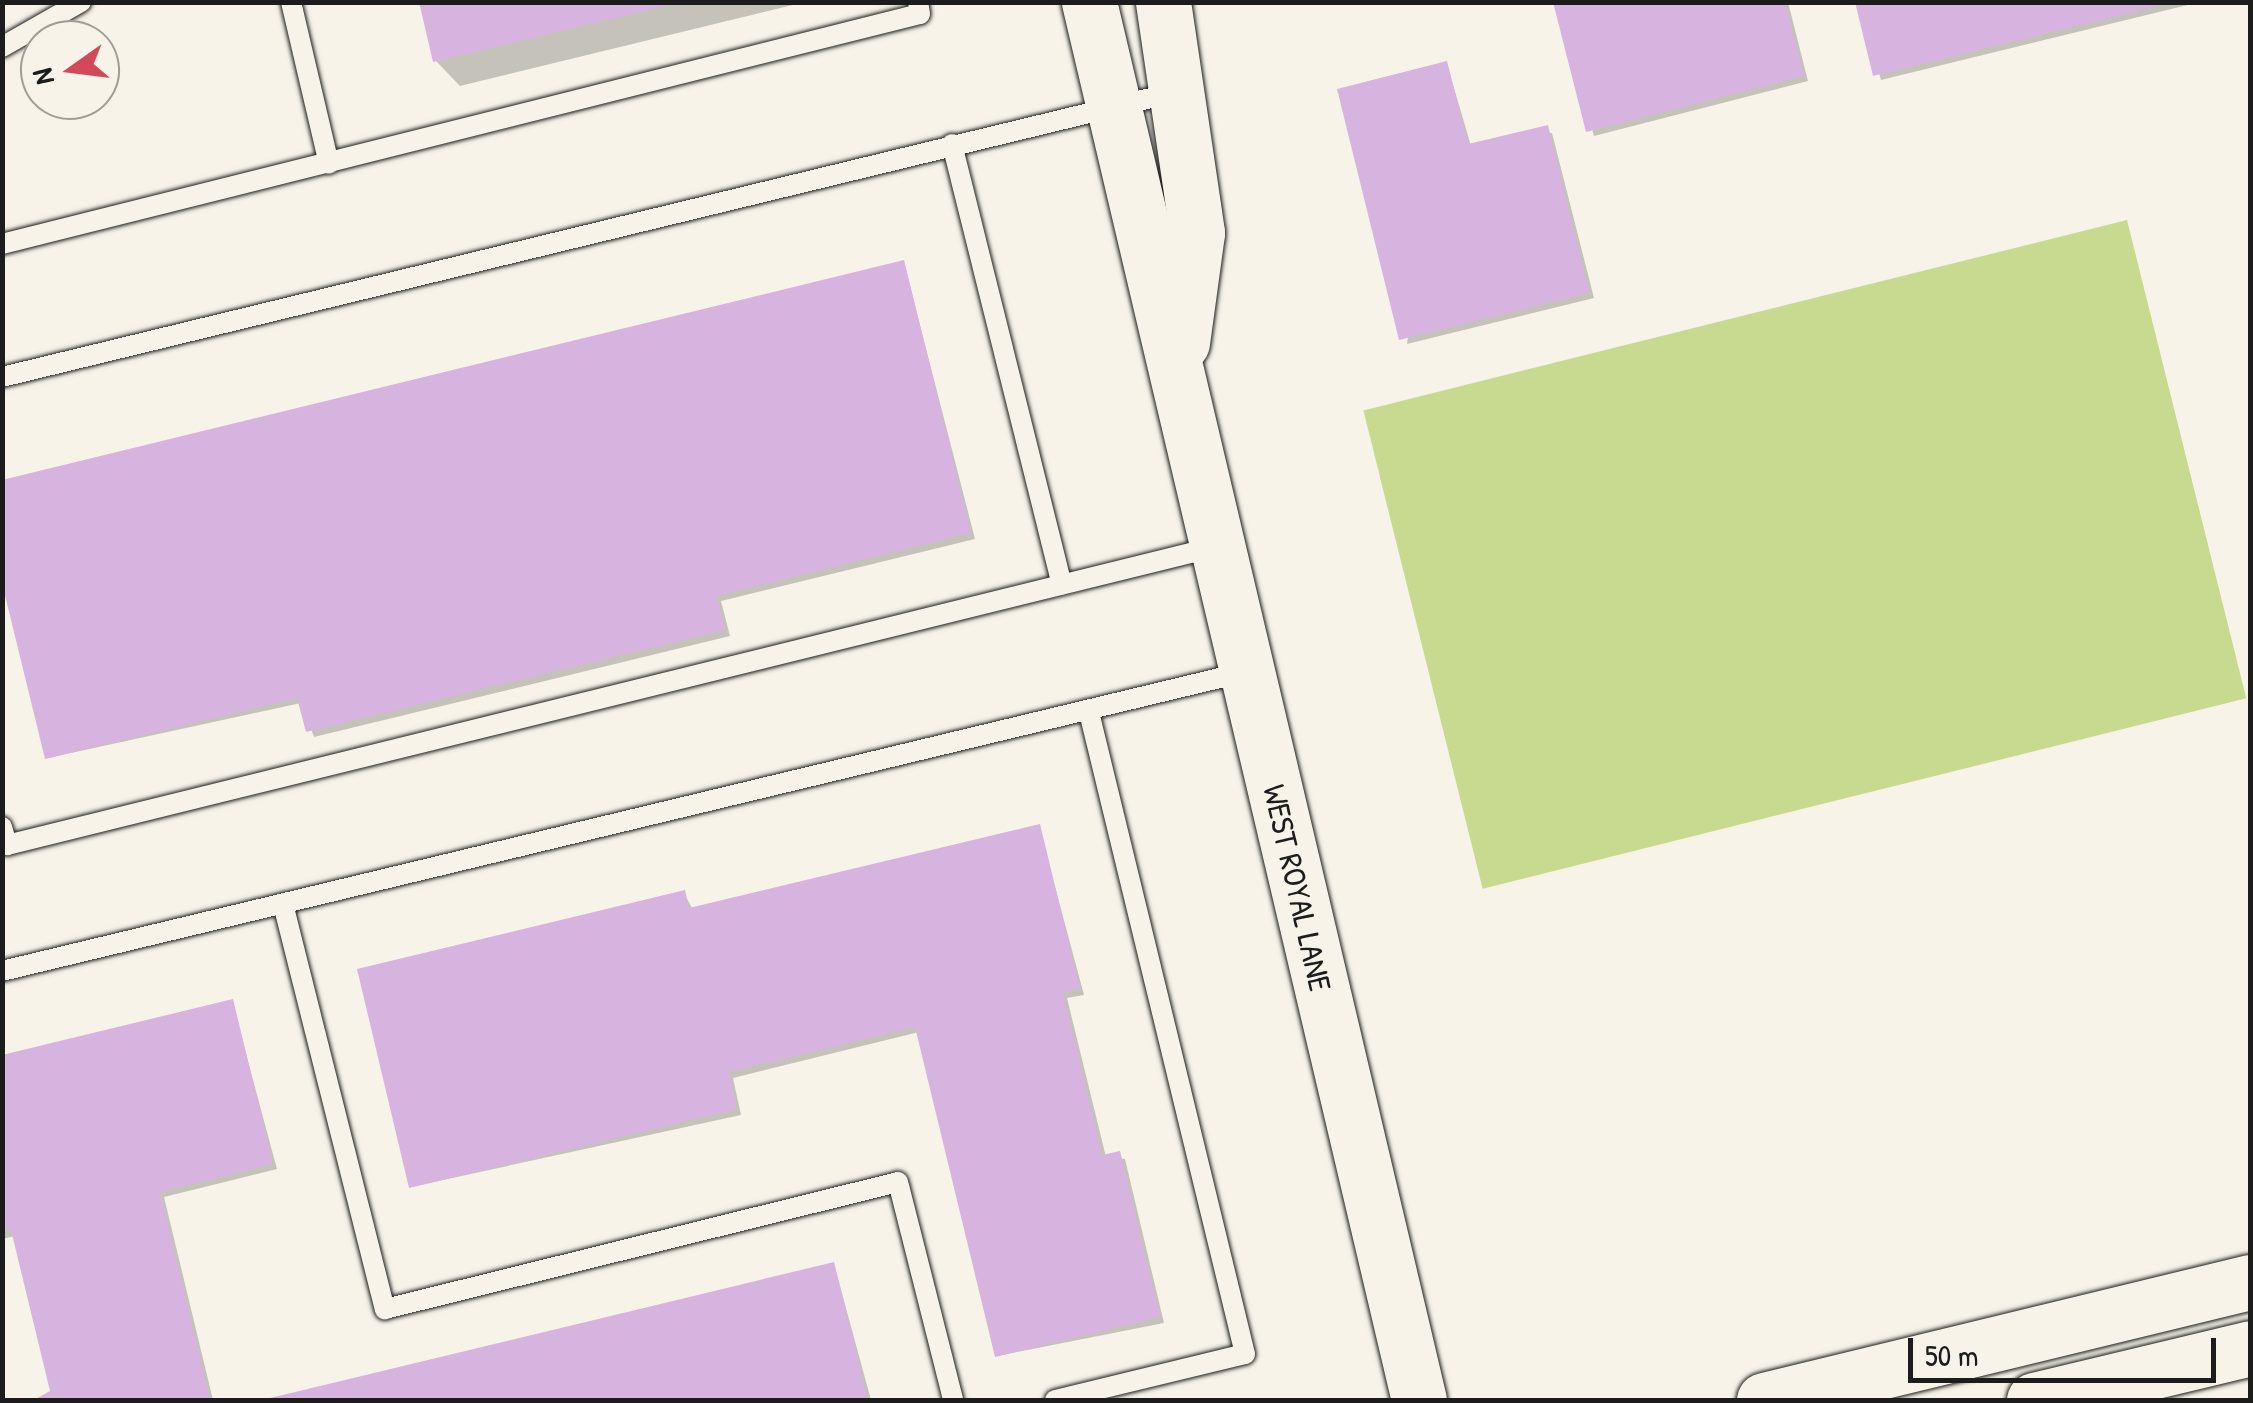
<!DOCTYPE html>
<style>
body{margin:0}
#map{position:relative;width:2253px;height:1403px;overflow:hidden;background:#f7f3e8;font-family:"Patrick Hand",sans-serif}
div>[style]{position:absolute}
.green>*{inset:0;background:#c7da8f;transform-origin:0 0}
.shadow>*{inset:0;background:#0003}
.building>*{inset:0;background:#d6b4df}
.roads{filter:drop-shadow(0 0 2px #1c1c1c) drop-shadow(0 0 2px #1c1c1c)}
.service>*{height:20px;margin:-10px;padding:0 10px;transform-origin:10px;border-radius:10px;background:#f7f3e8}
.secondary>*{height:55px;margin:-27.5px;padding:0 27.5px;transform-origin:27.5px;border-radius:27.5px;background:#f7f3e8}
span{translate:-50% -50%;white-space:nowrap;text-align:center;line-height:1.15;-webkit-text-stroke:10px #f7f3e8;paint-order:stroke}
.street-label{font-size:32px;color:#1c1c1c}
.frame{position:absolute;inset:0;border:5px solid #1c1c1c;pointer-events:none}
.north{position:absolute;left:20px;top:20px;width:100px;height:100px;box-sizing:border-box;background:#f7f3e8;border:2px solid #9f9d96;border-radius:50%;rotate:256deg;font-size:28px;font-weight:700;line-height:40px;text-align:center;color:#1c1c1c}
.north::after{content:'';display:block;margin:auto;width:35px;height:45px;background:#d1495b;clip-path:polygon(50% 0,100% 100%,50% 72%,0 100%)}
.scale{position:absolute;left:1908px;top:1338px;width:308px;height:45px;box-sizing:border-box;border:5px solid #1c1c1c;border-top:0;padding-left:12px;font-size:30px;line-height:35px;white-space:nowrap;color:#1c1c1c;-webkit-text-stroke:8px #f7f3e8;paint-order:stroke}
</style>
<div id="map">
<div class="green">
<i style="left:2127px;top:220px;width:493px;height:787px;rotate:76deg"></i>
</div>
<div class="shadow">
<i style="clip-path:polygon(421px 2px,805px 2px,460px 86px,436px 61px)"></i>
<i style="clip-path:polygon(1555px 2px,1788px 2px,1808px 81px,1594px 136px)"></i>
<i style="clip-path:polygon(1858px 2px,2200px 2px,1881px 80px)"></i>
<i style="clip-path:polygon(1447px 64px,1471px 146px,1552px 133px,1594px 298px,1407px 344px)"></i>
<i style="clip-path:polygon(904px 263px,975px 539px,721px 601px,730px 636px,314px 737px,301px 703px,48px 758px)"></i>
<i style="clip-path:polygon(1039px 827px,1084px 995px,1067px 998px,1106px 1157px,1125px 1159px,1164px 1323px,997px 1356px,919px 1032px,733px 1078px,741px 1115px,411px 1187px,684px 893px,693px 910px)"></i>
<i style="clip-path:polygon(232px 1002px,277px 1169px,164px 1197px,213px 1400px,36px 1400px,53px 1393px,15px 1236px,2px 1239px,2px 1058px)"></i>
<i style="clip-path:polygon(834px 1264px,871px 1400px,270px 1400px)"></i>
</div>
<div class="building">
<i style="clip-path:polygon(419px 2px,674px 2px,674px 4px,433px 62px)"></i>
<i style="clip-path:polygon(1553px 2px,1785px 2px,1804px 76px,1586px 132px)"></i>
<i style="clip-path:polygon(1855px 2px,2167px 2px,2167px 4px,1873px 76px)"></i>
<i style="clip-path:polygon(1447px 61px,1468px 144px,1548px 125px,1589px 293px,1399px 340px,1337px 89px)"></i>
<i style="clip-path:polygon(904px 260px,971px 533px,717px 596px,725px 630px,306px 732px,297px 698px,45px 759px,2px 583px,2px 480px)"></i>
<i style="clip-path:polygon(1040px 824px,1080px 989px,1063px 993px,1102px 1155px,1120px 1151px,1160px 1317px,995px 1357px,915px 1027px,729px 1072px,737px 1109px,409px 1188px,357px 969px,685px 890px,689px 908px)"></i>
<i style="clip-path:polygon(233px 999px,273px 1164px,160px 1192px,210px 1400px,34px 1400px,50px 1391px,11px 1230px,2px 1232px,2px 1055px)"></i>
<i style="clip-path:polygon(834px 1262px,868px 1400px,266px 1400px,266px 1399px)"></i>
</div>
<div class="roads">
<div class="service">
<i style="left:291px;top:2px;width:166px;rotate:76.8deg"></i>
<i style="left:2px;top:47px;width:91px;rotate:-29.7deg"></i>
<i style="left:952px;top:144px;width:454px;rotate:76deg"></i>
<i style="left:2px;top:244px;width:946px;rotate:-14.07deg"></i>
<i style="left:920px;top:14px;width:12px;rotate:-99deg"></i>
<i style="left:2px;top:377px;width:1208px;rotate:-13.65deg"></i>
<i style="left:2px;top:827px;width:19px;rotate:74deg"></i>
<i style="left:7px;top:845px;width:1244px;rotate:-13.86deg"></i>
<i style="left:283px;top:904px;width:418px;rotate:75.9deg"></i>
<i style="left:385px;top:1309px;width:528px;rotate:-13.9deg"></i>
<i style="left:898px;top:1182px;width:225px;rotate:75.8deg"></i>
<i style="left:2px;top:971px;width:1278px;rotate:-13.53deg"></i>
<i style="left:1055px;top:1400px;width:195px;rotate:-13.6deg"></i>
<i style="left:1245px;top:1354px;width:661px;rotate:-103.66deg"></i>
</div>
<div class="secondary">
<i style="left:1089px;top:2px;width:1436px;rotate:76.72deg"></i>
<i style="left:1163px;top:2px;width:233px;rotate:81.6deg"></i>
<i style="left:1197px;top:233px;width:111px;rotate:97.8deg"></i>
<i style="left:1764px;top:1400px;width:500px;rotate:-13.65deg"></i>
<i style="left:2034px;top:1400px;width:222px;rotate:-13.5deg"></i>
</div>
</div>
<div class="street-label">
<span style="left:1297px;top:888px;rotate:77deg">WEST ROYAL LANE</span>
</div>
<div class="frame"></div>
<div class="north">N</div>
<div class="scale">50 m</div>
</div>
